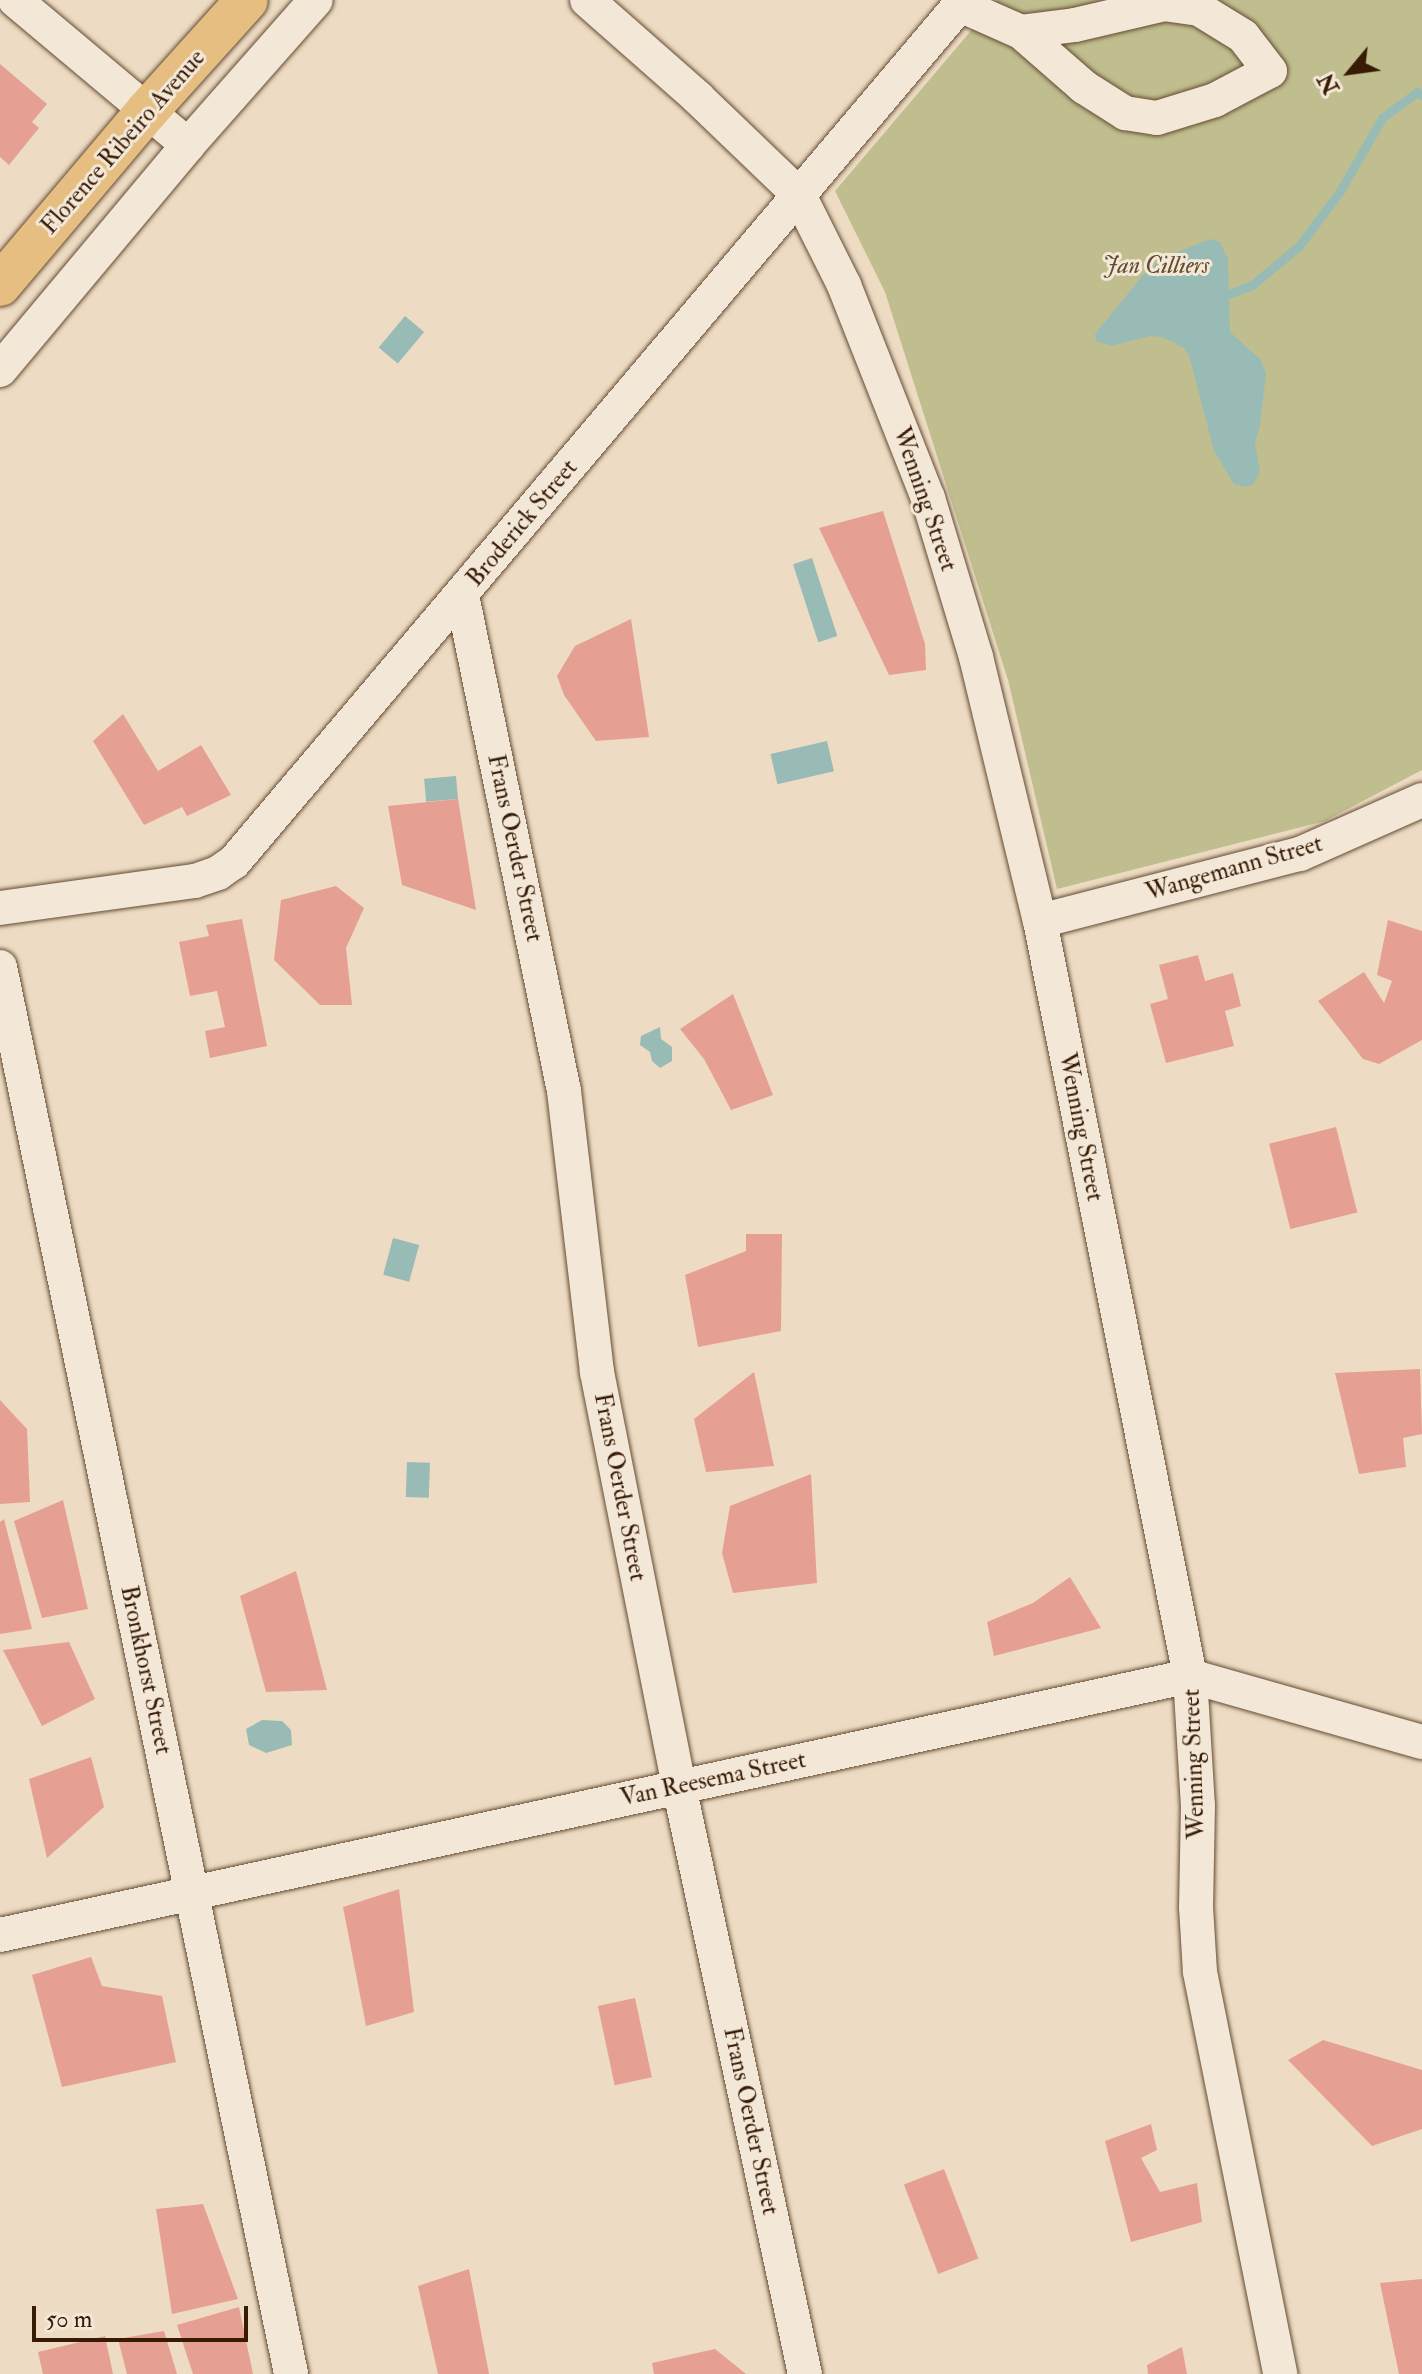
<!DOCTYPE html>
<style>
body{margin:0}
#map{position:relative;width:1422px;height:2374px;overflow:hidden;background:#eddcc3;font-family:"IM FELL Double Pica",serif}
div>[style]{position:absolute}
.green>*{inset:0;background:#c0be8e}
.water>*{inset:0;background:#99bbb6;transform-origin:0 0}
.stream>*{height:9px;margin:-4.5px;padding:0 4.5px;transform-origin:4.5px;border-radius:4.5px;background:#99bbb6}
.building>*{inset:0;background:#e5a093;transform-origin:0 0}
.roads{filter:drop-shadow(0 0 2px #654b34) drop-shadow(0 0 2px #654b34)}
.minor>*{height:34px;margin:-17px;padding:0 17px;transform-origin:17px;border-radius:17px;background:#f3e8d8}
.major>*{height:42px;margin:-21px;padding:0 21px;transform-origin:21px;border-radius:21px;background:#e6be82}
span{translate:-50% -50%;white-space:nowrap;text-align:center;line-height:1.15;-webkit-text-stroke:6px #f3e8d8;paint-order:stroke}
.street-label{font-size:24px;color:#381b04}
.park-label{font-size:24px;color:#614c2d;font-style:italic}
.north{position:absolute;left:1310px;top:32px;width:80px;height:80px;-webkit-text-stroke:6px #f3e8d8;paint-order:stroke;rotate:241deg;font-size:22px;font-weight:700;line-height:32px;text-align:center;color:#381b04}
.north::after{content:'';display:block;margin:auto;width:28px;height:36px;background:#381b04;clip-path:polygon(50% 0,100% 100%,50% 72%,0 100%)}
.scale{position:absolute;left:32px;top:2306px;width:216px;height:36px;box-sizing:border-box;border:4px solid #381b04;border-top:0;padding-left:10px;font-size:24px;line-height:28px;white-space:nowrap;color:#381b04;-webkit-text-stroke:6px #f3e8d8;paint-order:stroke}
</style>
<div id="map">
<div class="green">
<i style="clip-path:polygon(997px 0,1422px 0,1422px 770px,1325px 821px,1057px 889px,1008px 680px,885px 292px,835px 191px)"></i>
</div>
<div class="water">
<i style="clip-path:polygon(1210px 239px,1220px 242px,1228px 259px,1230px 332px,1260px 359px,1266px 373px,1260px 426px,1255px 443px,1260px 471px,1254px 484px,1245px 487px,1234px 484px,1214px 451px,1189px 355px,1184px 348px,1162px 337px,1150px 336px,1112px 346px,1096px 341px,1095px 334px,1148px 269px,1168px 256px)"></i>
<i style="left:405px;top:316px;width:25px;height:41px;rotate:40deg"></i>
<i style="left:812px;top:558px;width:82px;height:20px;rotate:72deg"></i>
<i style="left:827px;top:741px;width:31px;height:58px;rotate:77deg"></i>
<i style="left:456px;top:776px;width:23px;height:32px;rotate:85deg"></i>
<i style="clip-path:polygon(660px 1027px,661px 1039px,672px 1047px,672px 1061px,660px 1068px,652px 1061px,650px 1052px,640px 1045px,641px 1036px)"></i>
<i style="left:393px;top:1238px;width:27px;height:38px;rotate:15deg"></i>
<i style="left:407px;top:1462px;width:23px;height:35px;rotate:2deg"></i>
<i style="clip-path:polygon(262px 1720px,282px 1721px,291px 1730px,292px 1745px,266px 1753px,249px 1745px,246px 1729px)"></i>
</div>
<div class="stream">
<i style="left:1229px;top:294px;width:25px;rotate:-21deg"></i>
<i style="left:1252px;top:285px;width:61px;rotate:-39.7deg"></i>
<i style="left:1299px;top:246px;width:69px;rotate:-53.3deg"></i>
<i style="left:1340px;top:191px;width:84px;rotate:-60.1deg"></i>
<i style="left:1382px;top:118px;width:44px;rotate:-36.6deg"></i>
<i style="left:1417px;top:92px;width:6px;rotate:31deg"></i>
</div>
<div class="building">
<i style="clip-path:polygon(0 64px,47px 104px,32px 122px,39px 128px,9px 165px,0 157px)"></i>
<i style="clip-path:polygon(883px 511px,925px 644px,926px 670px,889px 675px,819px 528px)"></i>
<i style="clip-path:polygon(631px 619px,649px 737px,596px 741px,564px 695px,557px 676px,575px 646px)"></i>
<i style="clip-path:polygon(123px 714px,158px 771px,201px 745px,231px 795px,187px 816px,182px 807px,144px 825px,93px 741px)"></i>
<i style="clip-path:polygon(458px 799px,476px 910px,402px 885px,388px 806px)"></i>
<i style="clip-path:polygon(336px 886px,364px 908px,346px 948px,352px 1005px,320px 1005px,274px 960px,281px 900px)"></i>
<i style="clip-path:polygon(242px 919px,267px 1046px,210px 1058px,205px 1031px,225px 1027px,217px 991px,190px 996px,179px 942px,209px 936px,206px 925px)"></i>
<i style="clip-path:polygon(1388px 920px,1422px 931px,1422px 1040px,1379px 1064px,1363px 1059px,1318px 1001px,1364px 972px,1384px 1003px,1392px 981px,1377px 975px)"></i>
<i style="clip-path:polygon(1198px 955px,1205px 981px,1233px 973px,1241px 1006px,1225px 1011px,1234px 1046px,1166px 1063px,1150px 1004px,1168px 999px,1159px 965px)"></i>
<i style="clip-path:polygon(733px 994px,773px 1095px,731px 1110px,704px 1059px,680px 1029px)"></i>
<i style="left:1336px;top:1127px;width:88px;height:69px;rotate:76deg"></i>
<i style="clip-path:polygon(746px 1234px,782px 1234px,781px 1331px,698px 1347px,685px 1275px,746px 1251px)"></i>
<i style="clip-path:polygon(1420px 1369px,1422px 1434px,1403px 1438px,1406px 1467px,1359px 1474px,1335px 1373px)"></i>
<i style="clip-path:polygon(754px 1372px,774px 1466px,706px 1472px,694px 1419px)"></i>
<i style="clip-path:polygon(0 1400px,27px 1429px,30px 1502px,0 1504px)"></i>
<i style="clip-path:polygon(811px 1474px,817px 1583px,733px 1593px,722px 1553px,730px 1506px)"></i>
<i style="clip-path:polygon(63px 1500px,88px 1609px,42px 1618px,14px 1521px)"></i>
<i style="clip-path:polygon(4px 1519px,32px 1629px,0 1634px,0 1522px)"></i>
<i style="clip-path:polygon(296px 1571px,327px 1690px,266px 1692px,240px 1596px)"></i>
<i style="clip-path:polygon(1070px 1577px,1101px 1628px,994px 1656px,987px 1622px,1033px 1603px)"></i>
<i style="clip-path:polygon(69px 1642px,95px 1699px,42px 1726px,3px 1650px)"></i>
<i style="clip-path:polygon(91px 1757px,104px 1807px,47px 1858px,29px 1779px)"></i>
<i style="clip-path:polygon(399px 1889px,414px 2012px,366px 2026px,343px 1907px)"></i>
<i style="clip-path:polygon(91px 1957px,102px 1986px,162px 1996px,176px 2062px,62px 2087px,32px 1975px)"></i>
<i style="left:635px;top:1998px;width:81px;height:38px;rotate:78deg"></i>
<i style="clip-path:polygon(1323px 2040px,1422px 2070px,1422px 2129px,1372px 2146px,1288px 2060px)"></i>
<i style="clip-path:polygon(1151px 2124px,1157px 2150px,1141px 2158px,1160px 2192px,1197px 2183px,1202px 2222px,1131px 2242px,1105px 2141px)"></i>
<i style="left:944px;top:2169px;width:96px;height:43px;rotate:69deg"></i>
<i style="clip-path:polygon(203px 2204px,238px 2299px,172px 2314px,156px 2209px)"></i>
<i style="clip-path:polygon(469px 2269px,489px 2374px,438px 2374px,418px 2286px)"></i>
<i style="clip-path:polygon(1422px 2279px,1422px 2374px,1399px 2374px,1380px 2283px)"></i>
<i style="clip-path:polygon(239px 2307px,253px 2374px,193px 2374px,177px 2325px)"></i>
<i style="clip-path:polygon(164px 2331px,177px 2374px,127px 2374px,118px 2339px)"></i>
<i style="clip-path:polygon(105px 2336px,113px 2374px,43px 2374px,38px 2352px)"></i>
<i style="clip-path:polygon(1182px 2347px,1187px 2374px,1148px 2374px,1147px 2365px)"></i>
<i style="clip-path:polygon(715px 2349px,746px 2374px,654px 2374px,652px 2363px)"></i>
</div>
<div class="roads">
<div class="minor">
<i style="left:15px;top:0;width:226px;rotate:40deg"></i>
<i style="left:587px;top:0;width:148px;rotate:41.4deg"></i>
<i style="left:698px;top:98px;width:140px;rotate:43.8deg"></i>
<i style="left:799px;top:195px;width:101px;rotate:63.4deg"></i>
<i style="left:844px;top:285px;width:229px;rotate:68.5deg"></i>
<i style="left:928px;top:498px;width:166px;rotate:73.2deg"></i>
<i style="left:976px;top:657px;width:272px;rotate:76.4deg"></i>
<i style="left:1040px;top:921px;width:770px;rotate:78.76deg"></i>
<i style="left:1190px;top:1676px;width:129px;rotate:86.5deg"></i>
<i style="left:1198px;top:1805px;width:102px;rotate:91.1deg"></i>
<i style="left:1196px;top:1907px;width:65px;rotate:86.5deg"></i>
<i style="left:1200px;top:1972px;width:410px;rotate:78.7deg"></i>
<i style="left:960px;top:5px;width:67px;rotate:23.9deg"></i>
<i style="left:1021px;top:32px;width:84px;rotate:41.1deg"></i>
<i style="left:1084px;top:87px;width:49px;rotate:32.4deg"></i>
<i style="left:1125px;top:113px;width:32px;rotate:9deg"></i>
<i style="left:1157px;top:118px;width:61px;rotate:-17.2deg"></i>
<i style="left:1215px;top:100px;width:62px;rotate:-27.8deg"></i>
<i style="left:1270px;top:71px;width:44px;rotate:-127.6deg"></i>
<i style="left:1243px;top:36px;width:52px;rotate:-148.5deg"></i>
<i style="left:1199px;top:9px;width:34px;rotate:-172deg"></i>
<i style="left:1165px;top:4px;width:92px;rotate:166.9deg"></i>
<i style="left:1075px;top:25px;width:54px;rotate:172.6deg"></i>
<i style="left:0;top:370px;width:293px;rotate:-50.1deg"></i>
<i style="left:188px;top:145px;width:193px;rotate:-48.6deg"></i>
<i style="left:462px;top:595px;width:506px;rotate:78.38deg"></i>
<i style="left:564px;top:1091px;width:283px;rotate:83.3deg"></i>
<i style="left:597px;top:1372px;width:422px;rotate:78.8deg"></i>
<i style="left:679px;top:1786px;width:601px;rotate:77.91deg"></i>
<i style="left:0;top:908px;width:197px;rotate:-7.9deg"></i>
<i style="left:195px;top:881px;width:24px;rotate:-19deg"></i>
<i style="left:218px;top:873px;width:19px;rotate:-35deg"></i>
<i style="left:234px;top:862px;width:1130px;rotate:-49.74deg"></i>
<i style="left:1040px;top:921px;width:268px;rotate:-14.5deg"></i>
<i style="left:1300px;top:854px;width:133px;rotate:-23.9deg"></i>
<i style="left:0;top:967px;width:1437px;rotate:78.31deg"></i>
<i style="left:0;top:1935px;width:1218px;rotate:-12.28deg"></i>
<i style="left:1190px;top:1676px;width:241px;rotate:15.9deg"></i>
</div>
<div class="major">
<i style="left:0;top:285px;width:228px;rotate:-49.8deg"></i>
<i style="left:147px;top:111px;width:149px;rotate:-48deg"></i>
</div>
</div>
<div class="street-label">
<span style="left:123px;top:142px;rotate:-49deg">Florence Ribeiro Avenue</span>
<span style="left:925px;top:499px;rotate:71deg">Wenning Street</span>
<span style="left:522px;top:523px;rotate:-50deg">Broderick Street</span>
<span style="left:515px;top:848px;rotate:78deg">Frans Oerder Street</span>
<span style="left:1234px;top:868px;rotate:-16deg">Wangemann Street</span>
<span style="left:1081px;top:1127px;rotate:79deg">Wenning Street</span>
<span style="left:620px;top:1487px;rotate:79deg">Frans Oerder Street</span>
<span style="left:146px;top:1670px;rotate:78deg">Bronkhorst Street</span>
<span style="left:1194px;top:1764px;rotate:-92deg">Wenning Street</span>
<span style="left:713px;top:1779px;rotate:-12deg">Van Reesema Street</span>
<span style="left:751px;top:2121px;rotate:78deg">Frans Oerder Street</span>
</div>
<div class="park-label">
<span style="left:1156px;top:266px">Jan Cilliers</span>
</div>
<div class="north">N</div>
<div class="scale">50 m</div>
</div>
